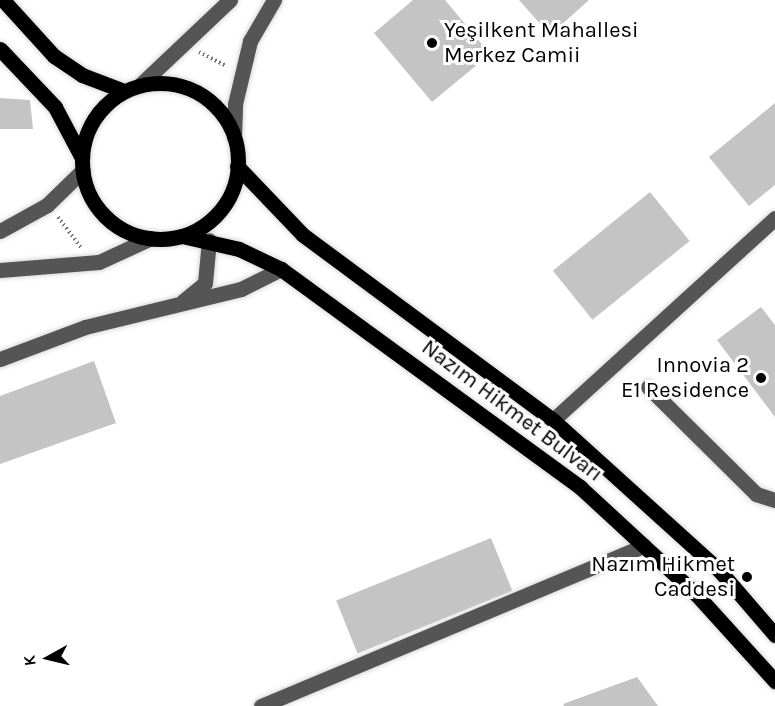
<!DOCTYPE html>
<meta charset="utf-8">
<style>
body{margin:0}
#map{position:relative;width:775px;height:706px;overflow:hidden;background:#fff;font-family:Karla,sans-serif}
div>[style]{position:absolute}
.building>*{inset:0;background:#c4c4c4;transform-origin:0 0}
.path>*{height:4px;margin-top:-2px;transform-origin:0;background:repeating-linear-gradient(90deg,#777 0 1.5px,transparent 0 4.5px)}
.roads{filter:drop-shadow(0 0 2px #dbdbdb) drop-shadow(0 0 2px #dbdbdb)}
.minor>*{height:15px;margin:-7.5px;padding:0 7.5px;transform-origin:7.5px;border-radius:7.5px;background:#555}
.major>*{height:15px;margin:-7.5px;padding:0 7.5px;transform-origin:7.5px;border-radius:7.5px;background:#000}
.major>.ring{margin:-7.5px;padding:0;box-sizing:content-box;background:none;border:15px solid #000;border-radius:50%}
.dots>*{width:16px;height:16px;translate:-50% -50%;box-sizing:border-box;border:3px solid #fff;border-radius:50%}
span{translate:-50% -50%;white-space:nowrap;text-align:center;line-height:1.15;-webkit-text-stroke:6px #fff;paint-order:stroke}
.poi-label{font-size:22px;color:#000}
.left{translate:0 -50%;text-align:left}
.right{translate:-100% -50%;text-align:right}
.street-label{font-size:22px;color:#000}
.north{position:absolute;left:18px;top:628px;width:60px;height:60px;-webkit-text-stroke:4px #fff;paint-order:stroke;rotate:262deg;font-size:16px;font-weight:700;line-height:24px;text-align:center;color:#000}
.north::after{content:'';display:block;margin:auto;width:21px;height:27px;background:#000;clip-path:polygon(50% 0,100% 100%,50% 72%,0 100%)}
</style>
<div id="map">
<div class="building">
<i style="clip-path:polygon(413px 0,445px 0,490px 54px,432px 102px,374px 33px)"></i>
<i style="clip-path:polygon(519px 0,589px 0,550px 35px)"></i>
<i style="clip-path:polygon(0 98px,30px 100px,33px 129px,0 129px)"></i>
<i style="clip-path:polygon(775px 103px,775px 185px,749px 206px,709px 157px)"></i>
<i style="left:650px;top:192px;width:63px;height:125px;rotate:51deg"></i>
<i style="clip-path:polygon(761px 307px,775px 325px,775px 417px,717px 340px)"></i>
<i style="clip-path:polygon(94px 361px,116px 423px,0 464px,0 396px)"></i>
<i style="left:491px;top:538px;width:57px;height:167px;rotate:68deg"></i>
<i style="clip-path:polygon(637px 677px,658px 706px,564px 706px,563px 704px)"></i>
</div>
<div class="path">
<i style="left:199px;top:52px;width:31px;rotate:27deg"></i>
<i style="left:58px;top:217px;width:38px;rotate:53deg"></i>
</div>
<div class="roads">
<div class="minor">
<i style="left:140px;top:85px;width:124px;rotate:-43.4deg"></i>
<i style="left:234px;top:137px;width:33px;rotate:-88deg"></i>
<i style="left:235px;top:104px;width:65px;rotate:-76.6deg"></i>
<i style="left:250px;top:41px;width:48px;rotate:-59.7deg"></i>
<i style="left:0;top:231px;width:54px;rotate:-29deg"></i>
<i style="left:47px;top:205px;width:50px;rotate:-44.2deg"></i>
<i style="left:0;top:270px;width:99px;rotate:-4.6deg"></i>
<i style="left:99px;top:262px;width:57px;rotate:-24.8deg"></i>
<i style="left:183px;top:301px;width:28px;rotate:-39deg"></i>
<i style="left:205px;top:283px;width:43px;rotate:-84.7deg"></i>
<i style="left:0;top:359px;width:91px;rotate:-20.6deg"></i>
<i style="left:85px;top:327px;width:161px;rotate:-13.7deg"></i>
<i style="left:241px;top:289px;width:45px;rotate:-26.6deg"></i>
<i style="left:648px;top:387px;width:152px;rotate:44.7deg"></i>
<i style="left:756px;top:494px;width:20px;rotate:18deg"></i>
<i style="left:553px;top:420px;width:300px;rotate:-42.3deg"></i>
<i style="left:261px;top:706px;width:415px;rotate:-22.7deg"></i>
</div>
<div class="major">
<i style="left:3px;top:0;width:76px;rotate:47.7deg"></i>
<i style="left:54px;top:56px;width:34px;rotate:34deg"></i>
<i style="left:82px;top:75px;width:45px;rotate:20.9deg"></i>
<i style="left:0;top:49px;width:80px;rotate:46.5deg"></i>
<i style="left:55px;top:107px;width:58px;rotate:62.1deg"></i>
<i class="ring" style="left:82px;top:83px;width:141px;height:141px"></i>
<i style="left:237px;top:166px;width:95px;rotate:46.3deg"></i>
<i style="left:303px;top:235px;width:311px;rotate:36.5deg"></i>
<i style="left:553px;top:420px;width:224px;rotate:42.1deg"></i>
<i style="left:719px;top:570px;width:86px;rotate:49.3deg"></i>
<i style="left:182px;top:236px;width:58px;rotate:12.8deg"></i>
<i style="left:239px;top:249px;width:47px;rotate:25.5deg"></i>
<i style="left:281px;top:269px;width:370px;rotate:36.1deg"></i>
<i style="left:580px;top:487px;width:158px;rotate:42.7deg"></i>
<i style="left:696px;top:594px;width:118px;rotate:47.8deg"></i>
</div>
</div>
<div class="dots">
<i style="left:432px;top:43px;background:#000"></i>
<i style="left:761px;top:378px;background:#000"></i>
<i style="left:747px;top:577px;background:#000"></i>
</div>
<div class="poi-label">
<span class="left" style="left:444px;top:43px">Yeşilkent Mahallesi<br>Merkez Camii</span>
<span class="right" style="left:749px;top:378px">Innovia 2<br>E1 Residence</span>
<span class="right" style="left:735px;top:577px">Nazım Hikmet<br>Caddesi</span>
</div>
<div class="street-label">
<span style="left:512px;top:411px;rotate:37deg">Nazım Hikmet Bulvarı</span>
</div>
<div class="north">K</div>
</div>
